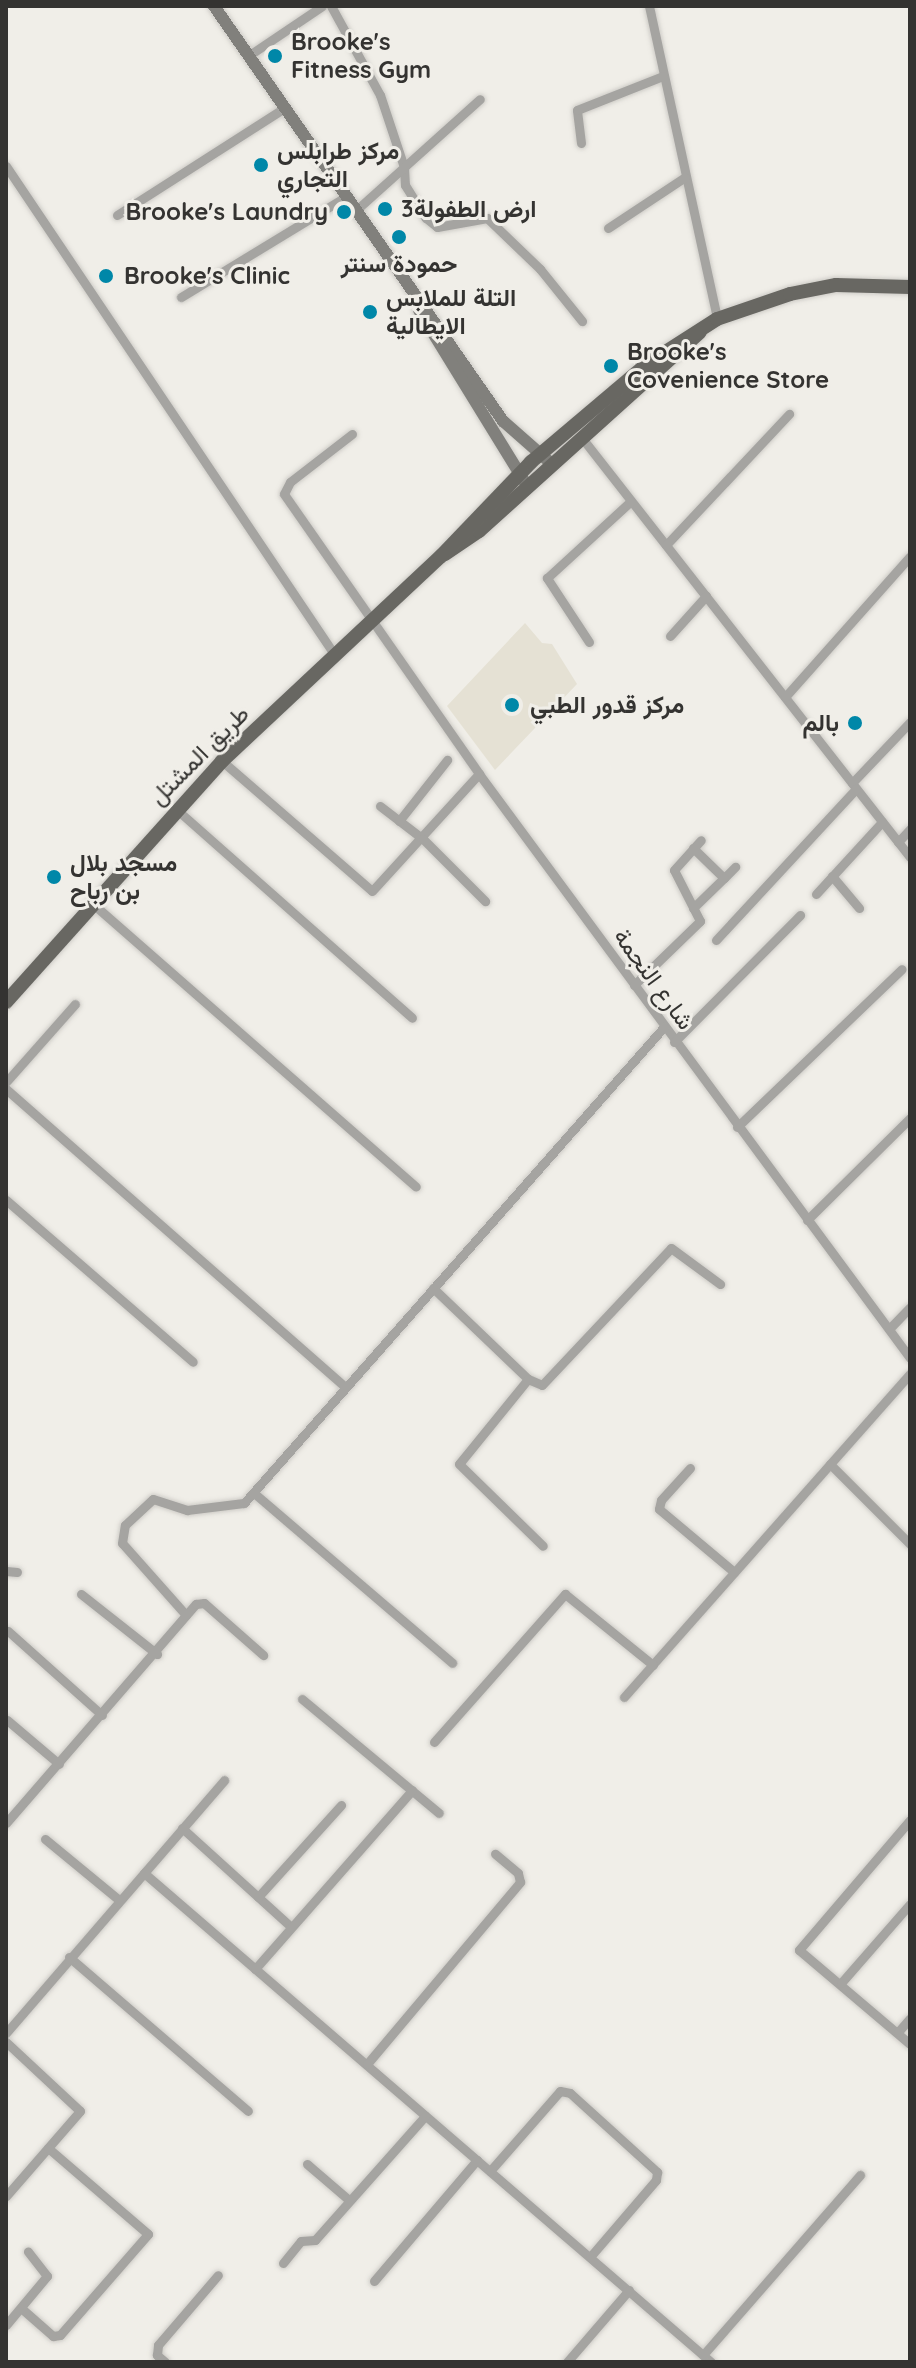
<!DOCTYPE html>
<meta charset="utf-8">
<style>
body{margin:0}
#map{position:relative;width:916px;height:2368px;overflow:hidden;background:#f0eee8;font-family:Quicksand,Vazirmatn,sans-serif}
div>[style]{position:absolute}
.built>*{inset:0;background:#e5e1d4}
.roads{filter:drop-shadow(0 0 2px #ceccc7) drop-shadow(0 0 2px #ceccc7)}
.street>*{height:9px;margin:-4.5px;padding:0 4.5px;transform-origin:4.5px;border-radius:4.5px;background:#a5a4a1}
.secondary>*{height:12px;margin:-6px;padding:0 6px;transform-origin:6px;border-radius:6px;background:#81807c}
.primary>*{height:14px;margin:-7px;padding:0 7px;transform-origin:7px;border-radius:7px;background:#686762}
.dots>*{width:22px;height:22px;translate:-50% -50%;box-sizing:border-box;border:4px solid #f0eee8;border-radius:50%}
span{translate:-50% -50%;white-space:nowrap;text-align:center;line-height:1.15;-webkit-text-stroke:6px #f0eee8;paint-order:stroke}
.poi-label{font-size:24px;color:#343331;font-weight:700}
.left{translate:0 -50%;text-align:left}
.right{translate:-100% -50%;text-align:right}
.street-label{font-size:24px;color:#343331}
.frame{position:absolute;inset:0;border:8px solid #343331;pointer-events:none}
</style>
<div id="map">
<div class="built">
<i style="clip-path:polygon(525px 623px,542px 643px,552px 644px,577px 684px,495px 770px,447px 706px)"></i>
</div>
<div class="roads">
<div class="street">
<i style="left:331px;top:6px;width:102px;rotate:61.2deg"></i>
<i style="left:380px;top:95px;width:76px;rotate:71.6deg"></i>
<i style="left:404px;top:167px;width:18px;rotate:87deg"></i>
<i style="left:405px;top:185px;width:39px;rotate:58deg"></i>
<i style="left:426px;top:218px;width:14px;rotate:39deg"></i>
<i style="left:437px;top:227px;width:51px;rotate:-10.2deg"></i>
<i style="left:487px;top:218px;width:74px;rotate:43.9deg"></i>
<i style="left:540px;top:269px;width:67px;rotate:51.1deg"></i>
<i style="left:649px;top:6px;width:320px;rotate:77.7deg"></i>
<i style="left:248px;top:56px;width:89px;rotate:-34deg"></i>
<i style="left:581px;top:143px;width:33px;rotate:-97deg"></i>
<i style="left:577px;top:110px;width:92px;rotate:-21.6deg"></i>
<i style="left:6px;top:166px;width:588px;rotate:56.09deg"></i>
<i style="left:354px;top:212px;width:169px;rotate:-41.9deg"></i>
<i style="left:117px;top:215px;width:197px;rotate:-32.6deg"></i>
<i style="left:608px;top:228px;width:92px;rotate:-33.5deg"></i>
<i style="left:181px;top:297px;width:191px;rotate:-31.3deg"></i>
<i style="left:352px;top:434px;width:78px;rotate:142.3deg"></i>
<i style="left:290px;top:482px;width:13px;rotate:117deg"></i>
<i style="left:284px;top:494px;width:341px;rotate:55.1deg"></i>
<i style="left:479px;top:774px;width:726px;rotate:53.57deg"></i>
<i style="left:582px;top:438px;width:532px;rotate:51.95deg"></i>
<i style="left:666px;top:545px;width:180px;rotate:-46.8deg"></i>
<i style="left:670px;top:636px;width:54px;rotate:-48deg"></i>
<i style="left:589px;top:642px;width:77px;rotate:-123.3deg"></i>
<i style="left:547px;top:578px;width:113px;rotate:-42.5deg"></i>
<i style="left:785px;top:697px;width:188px;rotate:-48.4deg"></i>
<i style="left:222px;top:761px;width:198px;rotate:40.9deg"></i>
<i style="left:372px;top:891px;width:159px;rotate:-47.6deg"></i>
<i style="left:852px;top:783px;width:84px;rotate:-46.4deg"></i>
<i style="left:380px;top:806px;width:54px;rotate:37.5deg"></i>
<i style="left:423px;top:839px;width:88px;rotate:45deg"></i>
<i style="left:176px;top:809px;width:315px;rotate:41.5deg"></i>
<i style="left:399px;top:821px;width:78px;rotate:-51.8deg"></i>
<i style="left:898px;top:842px;width:18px;rotate:-47deg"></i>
<i style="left:693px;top:848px;width:43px;rotate:44.1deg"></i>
<i style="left:724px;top:878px;width:16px;rotate:-45deg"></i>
<i style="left:832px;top:876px;width:42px;rotate:49.8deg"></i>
<i style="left:816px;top:894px;width:98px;rotate:-47.5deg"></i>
<i style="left:93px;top:904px;width:429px;rotate:41.2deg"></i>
<i style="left:693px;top:908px;width:43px;rotate:-44.1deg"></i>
<i style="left:716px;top:940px;width:206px;rotate:-47.2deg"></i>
<i style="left:634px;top:985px;width:92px;rotate:-44.1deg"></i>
<i style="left:700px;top:921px;width:57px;rotate:-117deg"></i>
<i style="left:674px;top:870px;width:40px;rotate:-48deg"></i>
<i style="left:674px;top:1042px;width:179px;rotate:-45.2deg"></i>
<i style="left:6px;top:1082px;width:104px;rotate:-48.5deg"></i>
<i style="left:6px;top:1089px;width:451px;rotate:41.3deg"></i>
<i style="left:737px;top:1127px;width:228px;rotate:-43.8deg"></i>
<i style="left:6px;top:1200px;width:247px;rotate:40.9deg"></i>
<i style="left:807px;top:1220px;width:145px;rotate:-44.7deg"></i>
<i style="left:433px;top:1288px;width:132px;rotate:43.8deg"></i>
<i style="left:528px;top:1379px;width:15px;rotate:23deg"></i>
<i style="left:542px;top:1385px;width:188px;rotate:-46.7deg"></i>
<i style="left:671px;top:1248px;width:61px;rotate:36.3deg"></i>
<i style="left:889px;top:1329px;width:30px;rotate:-46deg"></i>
<i style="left:528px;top:1379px;width:109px;rotate:129.1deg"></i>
<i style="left:459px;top:1464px;width:117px;rotate:44.3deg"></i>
<i style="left:830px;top:1464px;width:113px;rotate:45deg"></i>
<i style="left:690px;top:1468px;width:43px;rotate:132.2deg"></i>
<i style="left:661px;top:1500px;width:9px;rotate:103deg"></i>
<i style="left:659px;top:1509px;width:98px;rotate:40deg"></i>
<i style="left:254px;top:1493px;width:261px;rotate:40.6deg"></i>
<i style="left:6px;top:1571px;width:11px;rotate:5deg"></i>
<i style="left:81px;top:1594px;width:97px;rotate:38.3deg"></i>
<i style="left:186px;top:1615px;width:96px;rotate:-131.6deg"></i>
<i style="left:122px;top:1543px;width:18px;rotate:-81deg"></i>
<i style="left:125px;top:1525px;width:38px;rotate:-43deg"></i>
<i style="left:153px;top:1499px;width:36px;rotate:18deg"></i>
<i style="left:187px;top:1510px;width:57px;rotate:-7deg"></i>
<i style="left:244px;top:1503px;width:635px;rotate:-48.58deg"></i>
<i style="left:8px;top:1631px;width:126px;rotate:41.8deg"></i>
<i style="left:624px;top:1697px;width:431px;rotate:-48.5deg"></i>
<i style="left:302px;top:1699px;width:178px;rotate:39.8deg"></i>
<i style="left:7px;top:1720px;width:68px;rotate:40.2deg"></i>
<i style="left:434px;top:1742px;width:198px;rotate:-48.5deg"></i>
<i style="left:565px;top:1594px;width:113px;rotate:38.9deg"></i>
<i style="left:910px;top:1820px;width:171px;rotate:130.5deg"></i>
<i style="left:799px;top:1950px;width:145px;rotate:40.3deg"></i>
<i style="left:6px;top:1823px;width:290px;rotate:-49.1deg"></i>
<i style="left:196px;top:1604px;width:8px;rotate:-7deg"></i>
<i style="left:204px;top:1603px;width:79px;rotate:41.4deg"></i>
<i style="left:182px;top:1828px;width:147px;rotate:42.2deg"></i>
<i style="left:45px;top:1839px;width:96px;rotate:39.5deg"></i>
<i style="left:144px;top:1873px;width:749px;rotate:40.78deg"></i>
<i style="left:258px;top:1897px;width:124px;rotate:-47.9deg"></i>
<i style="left:69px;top:1957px;width:236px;rotate:40.7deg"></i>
<i style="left:255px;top:1969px;width:238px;rotate:-48.7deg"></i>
<i style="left:841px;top:1983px;width:105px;rotate:-48.9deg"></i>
<i style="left:898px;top:2032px;width:18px;rotate:-49deg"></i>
<i style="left:6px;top:2033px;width:334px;rotate:-49.2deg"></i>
<i style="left:6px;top:2042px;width:101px;rotate:43deg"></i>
<i style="left:80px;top:2111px;width:113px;rotate:131deg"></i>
<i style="left:367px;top:2064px;width:238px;rotate:-49.9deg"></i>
<i style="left:520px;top:1882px;width:9px;rotate:-103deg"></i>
<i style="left:518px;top:1873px;width:30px;rotate:-140deg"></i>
<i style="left:307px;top:2164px;width:55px;rotate:40.6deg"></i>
<i style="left:490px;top:2171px;width:106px;rotate:-48.8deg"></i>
<i style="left:560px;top:2091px;width:10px;rotate:11deg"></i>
<i style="left:570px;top:2093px;width:118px;rotate:42.2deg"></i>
<i style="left:657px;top:2172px;width:8px;rotate:97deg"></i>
<i style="left:656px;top:2180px;width:101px;rotate:130.6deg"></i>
<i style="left:283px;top:2263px;width:28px;rotate:-51deg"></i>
<i style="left:301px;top:2241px;width:14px;rotate:-4deg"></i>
<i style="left:315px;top:2240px;width:166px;rotate:-48.4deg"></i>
<i style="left:374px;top:2281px;width:159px;rotate:-49.6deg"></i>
<i style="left:21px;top:2308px;width:43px;rotate:41.2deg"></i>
<i style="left:53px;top:2336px;width:7px;rotate:-8deg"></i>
<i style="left:60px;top:2335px;width:134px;rotate:-48.9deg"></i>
<i style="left:148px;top:2234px;width:132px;rotate:-139.3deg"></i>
<i style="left:6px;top:2325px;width:64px;rotate:-50.1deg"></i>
<i style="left:47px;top:2276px;width:31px;rotate:-128deg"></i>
<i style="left:703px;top:2355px;width:239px;rotate:-48.9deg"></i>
<i style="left:165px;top:2362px;width:11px;rotate:-139deg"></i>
<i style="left:157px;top:2355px;width:10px;rotate:-84deg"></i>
<i style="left:158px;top:2345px;width:92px;rotate:-49.4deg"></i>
<i style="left:567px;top:2362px;width:95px;rotate:-49.3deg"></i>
</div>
<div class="secondary">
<i style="left:214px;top:6px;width:506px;rotate:55.15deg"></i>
<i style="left:503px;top:421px;width:65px;rotate:41.3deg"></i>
<i style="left:419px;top:310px;width:202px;rotate:58.4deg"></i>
</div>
<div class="primary">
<i style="left:445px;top:554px;width:41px;rotate:-34.1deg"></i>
<i style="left:479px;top:531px;width:297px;rotate:-42deg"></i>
<i style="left:6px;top:1002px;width:324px;rotate:-48.1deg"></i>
<i style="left:222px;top:761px;width:300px;rotate:-43.1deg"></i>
<i style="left:441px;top:556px;width:130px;rotate:-46.2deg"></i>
<i style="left:531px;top:462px;width:152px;rotate:-40.2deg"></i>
<i style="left:647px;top:364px;width:83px;rotate:-32.7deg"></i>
<i style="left:717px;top:319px;width:77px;rotate:-18.9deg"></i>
<i style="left:790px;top:294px;width:47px;rotate:-11.1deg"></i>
<i style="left:836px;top:285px;width:74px;rotate:1.5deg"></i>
</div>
</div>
<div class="dots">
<i style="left:275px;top:56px;background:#0087a8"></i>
<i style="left:261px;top:165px;background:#0087a8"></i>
<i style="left:385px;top:209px;background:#0087a8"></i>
<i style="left:344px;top:212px;background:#0087a8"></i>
<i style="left:399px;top:237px;background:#0087a8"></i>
<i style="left:106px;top:276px;background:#0087a8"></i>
<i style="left:370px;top:312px;background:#0087a8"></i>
<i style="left:611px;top:366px;background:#0087a8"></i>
<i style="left:512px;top:705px;background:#0087a8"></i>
<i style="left:855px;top:723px;background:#0087a8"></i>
<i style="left:54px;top:877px;background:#0087a8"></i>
</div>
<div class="poi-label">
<span class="left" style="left:291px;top:56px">Brooke's<br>Fitness Gym</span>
<span class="left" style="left:277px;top:165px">مركز طرابلس<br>التجاري</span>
<span class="left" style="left:401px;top:209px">ارض الطفولة3</span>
<span class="right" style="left:328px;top:212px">Brooke's Laundry</span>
<span style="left:399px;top:264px">حمودة سنتر</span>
<span class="left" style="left:124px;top:276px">Brooke's Clinic</span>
<span class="left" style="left:386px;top:312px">التلة للملابس<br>الايطالية</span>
<span class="left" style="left:627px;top:366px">Brooke's<br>Covenience Store</span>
<span class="left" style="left:530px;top:705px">مركز قدور الطبي</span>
<span class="right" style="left:839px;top:723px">بالم</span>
<span class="left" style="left:70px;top:877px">مسجد بلال<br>بن رباح</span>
</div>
<div class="street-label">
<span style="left:199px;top:755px;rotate:-45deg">طريق المشتل</span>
<span style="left:654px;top:979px;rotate:54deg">شارع النجمة</span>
</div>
<div class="frame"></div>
</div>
